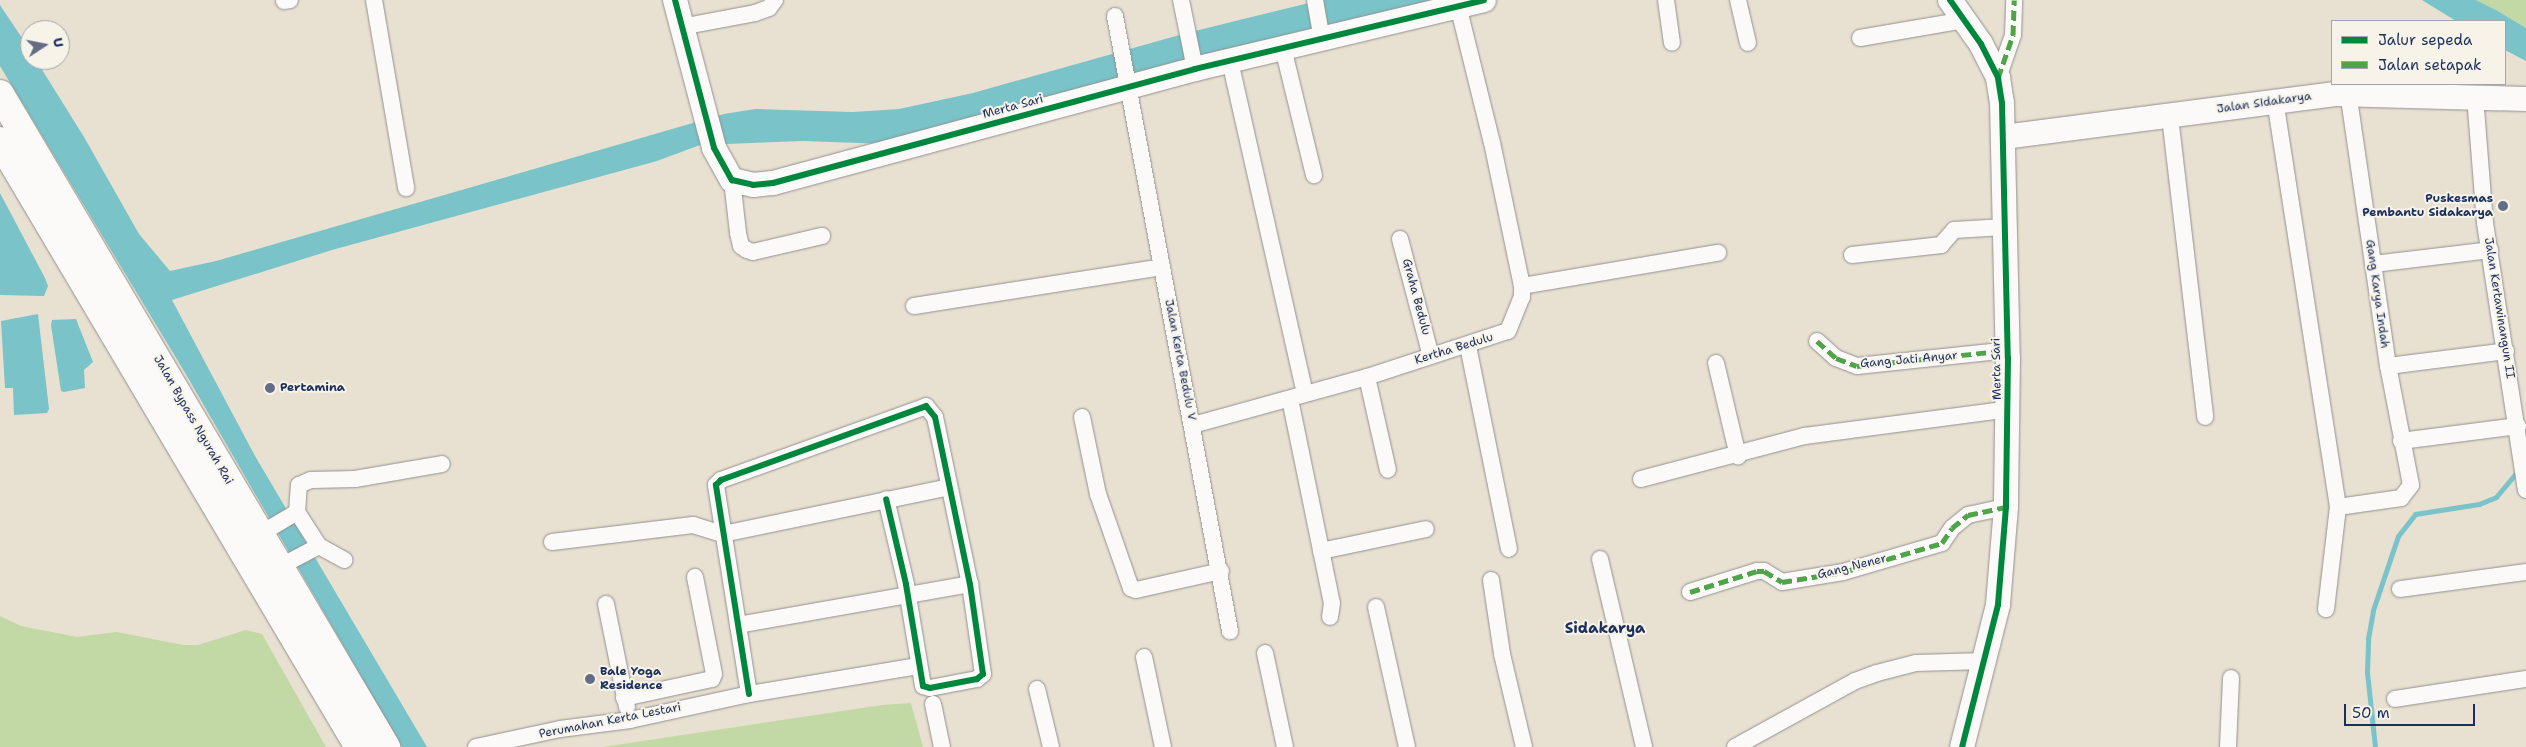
<!DOCTYPE html>
<style>
body{margin:0}
#map{position:relative;width:2526px;height:747px;overflow:hidden;background:#e8e0d1;font-family:"Shantell Sans",sans-serif}
div>[style]{position:absolute}
.green>*{inset:0;background:#c2d9a6}
.water>*{inset:0;background:#79c3c9}
.stream>*{height:5px;margin:-2.5px;padding:0 2.5px;transform-origin:2.5px;border-radius:2.5px;background:#79c3c9}
.roads{filter:drop-shadow(0 0 1px #929191) drop-shadow(0 0 1px #929191)}
.street>*{height:16px;margin:-8px;padding:0 8px;transform-origin:8px;border-radius:8px;background:#fcfaf8}
.secondary>*{height:24px;margin:-12px;padding:0 12px;transform-origin:12px;border-radius:12px;background:#fcfaf8}
.highway>*{height:28px;margin:-14px;padding:0 14px;transform-origin:14px;border-radius:14px;background:#fcfaf8}
.quiet>*{height:5px;margin-top:-2.5px;transform-origin:0;background:repeating-linear-gradient(90deg,#4fa44a 0 10px,transparent 0 15px)}
.cycleway>*{height:6px;margin:-3px;padding:0 3px;transform-origin:3px;border-radius:3px;background:#00873e}
.dots>*{width:14px;height:14px;translate:-50% -50%;box-sizing:border-box;border:2px solid #f7f3e8;border-radius:50%}
span{translate:-50% -50%;white-space:nowrap;text-align:center;line-height:1.15;-webkit-text-stroke:4px #f7f3e8;paint-order:stroke}
.street-label{font-size:12px;color:#1b2f5e}
.poi-label{font-size:12px;color:#1b2f5e;font-weight:700}
.right{translate:-100% -50%;text-align:right}
.left{translate:0 -50%;text-align:left}
.quarter-label{font-size:15px;color:#1b2f5e;font-weight:700}
.legend{position:absolute;left:2331px;top:20px;width:175px;height:65px;box-sizing:border-box;background:#f7f3e8;border:1px solid #9fa5b1;margin:0;padding:6px 9px;list-style:none;font-size:15px;color:#1b2f5e}
.legend li{display:flex;align-items:center;gap:10px;height:25px}
.legend b{width:25px;border:1px solid #9fa5b1}
.north{position:absolute;left:20px;top:20px;width:50px;height:50px;box-sizing:border-box;background:#f7f3e8;border:1px solid #9fa5b1;border-radius:50%;rotate:79deg;font-size:14px;font-weight:700;line-height:20px;text-align:center;color:#1b2f5e}
.north::after{content:'';display:block;margin:auto;width:18px;height:22px;background:#636d86;clip-path:polygon(50% 0,100% 100%,50% 72%,0 100%)}
.scale{position:absolute;left:2344px;top:704px;width:131px;height:22px;box-sizing:border-box;border:2px solid #1b2f5e;border-top:0;padding-left:6px;font-size:15px;line-height:18px;white-space:nowrap;color:#1b2f5e;-webkit-text-stroke:4px #f7f3e8;paint-order:stroke}
</style>
<div id="map">
<div class="green">
<i style="clip-path:polygon(2476px 0,2526px 0,2526px 28px,2496px 10px)"></i>
<i style="clip-path:polygon(0 616px,21px 626px,77px 637px,117px 632px,183px 645px,198px 645px,246px 630px,262px 634px,326px 747px,0 747px)"></i>
<i style="clip-path:polygon(911px 703px,923px 747px,603px 747px,882px 705px)"></i>
</div>
<div class="water">
<i style="clip-path:polygon(1321px 0,1431px 0,888px 144px,803px 141px,700px 145px,657px 161px,332px 250px,172px 300px,255px 456px,427px 747px,402px 747px,184px 371px,0 66px,0 5px,30px 50px,30px 60px,36px 60px,84px 137px,139px 234px,170px 271px,216px 261px,724px 114px,755px 109px,853px 112px,899px 109px,973px 93px,1183px 34px)"></i>
<i style="clip-path:polygon(2422px 0,2476px 0,2496px 10px,2526px 28px,2526px 61px,2505px 50px,2505px 21px,2456px 21px)"></i>
<i style="clip-path:polygon(0 193px,45px 278px,48px 286px,44px 296px,0 295px)"></i>
<i style="clip-path:polygon(38px 314px,49px 409px,47px 413px,14px 415px,13px 388px,5px 388px,1px 321px)"></i>
<i style="clip-path:polygon(76px 319px,93px 362px,84px 370px,85px 388px,64px 392px,61px 391px,51px 325px,52px 320px)"></i>
</div>
<div class="stream">
<i style="left:2375px;top:747px;width:75px;rotate:-96.1deg"></i>
<i style="left:2367px;top:672px;width:33px;rotate:-88deg"></i>
<i style="left:2368px;top:639px;width:29px;rotate:-80deg"></i>
<i style="left:2373px;top:610px;width:78px;rotate:-71.3deg"></i>
<i style="left:2398px;top:536px;width:28px;rotate:-52deg"></i>
<i style="left:2415px;top:514px;width:65px;rotate:-8.9deg"></i>
<i style="left:2479px;top:504px;width:18px;rotate:-22deg"></i>
<i style="left:2496px;top:497px;width:35px;rotate:-50deg"></i>
</div>
<div class="roads">
<div class="street">
<i style="left:374px;top:0;width:191px;rotate:80.3deg"></i>
<i style="left:1181px;top:0;width:70px;rotate:78.5deg"></i>
<i style="left:1315px;top:0;width:40px;rotate:80deg"></i>
<i style="left:1666px;top:0;width:43px;rotate:82.1deg"></i>
<i style="left:1738px;top:0;width:44px;rotate:76.9deg"></i>
<i style="left:284px;top:1px;width:6px;rotate:-9deg"></i>
<i style="left:1115px;top:16px;width:626px;rotate:79.41deg"></i>
<i style="left:681px;top:27px;width:75px;rotate:-10.7deg"></i>
<i style="left:755px;top:13px;width:15px;rotate:-20deg"></i>
<i style="left:769px;top:8px;width:10px;rotate:-53deg"></i>
<i style="left:1860px;top:38px;width:107px;rotate:-9.7deg"></i>
<i style="left:1283px;top:48px;width:131px;rotate:76.3deg"></i>
<i style="left:1230px;top:61px;width:332px;rotate:77.3deg"></i>
<i style="left:1998px;top:78px;width:46px;rotate:-70.8deg"></i>
<i style="left:2013px;top:35px;width:35px;rotate:-88deg"></i>
<i style="left:2475px;top:96px;width:127px;rotate:85.5deg"></i>
<i style="left:2485px;top:223px;width:270px;rotate:81.3deg"></i>
<i style="left:2275px;top:100px;width:412px;rotate:81.2deg"></i>
<i style="left:2338px;top:507px;width:103px;rotate:96.7deg"></i>
<i style="left:2170px;top:117px;width:302px;rotate:83.3deg"></i>
<i style="left:732px;top:180px;width:53px;rotate:83.5deg"></i>
<i style="left:738px;top:233px;width:13px;rotate:77deg"></i>
<i style="left:741px;top:246px;width:7px;rotate:34deg"></i>
<i style="left:747px;top:250px;width:6px;rotate:18deg"></i>
<i style="left:753px;top:252px;width:71px;rotate:-13.1deg"></i>
<i style="left:1400px;top:239px;width:121px;rotate:75.2deg"></i>
<i style="left:1852px;top:255px;width:90px;rotate:-6.4deg"></i>
<i style="left:1941px;top:245px;width:20px;rotate:-49deg"></i>
<i style="left:1954px;top:230px;width:51px;rotate:-3.4deg"></i>
<i style="left:2373px;top:264px;width:118px;rotate:-6.8deg"></i>
<i style="left:1522px;top:286px;width:199px;rotate:-9.6deg"></i>
<i style="left:914px;top:306px;width:251px;rotate:-8.9deg"></i>
<i style="left:1817px;top:341px;width:25px;rotate:42deg"></i>
<i style="left:1836px;top:358px;width:22px;rotate:21deg"></i>
<i style="left:1857px;top:366px;width:152px;rotate:-6deg"></i>
<i style="left:1468px;top:346px;width:207px;rotate:78.6deg"></i>
<i style="left:1716px;top:363px;width:96px;rotate:76.7deg"></i>
<i style="left:2388px;top:366px;width:119px;rotate:-7.2deg"></i>
<i style="left:1367px;top:377px;width:95px;rotate:77.3deg"></i>
<i style="left:1290px;top:399px;width:208px;rotate:78.4deg"></i>
<i style="left:1332px;top:603px;width:14px;rotate:98deg"></i>
<i style="left:1082px;top:417px;width:79px;rotate:78.3deg"></i>
<i style="left:1098px;top:494px;width:100px;rotate:70.7deg"></i>
<i style="left:1131px;top:588px;width:5px;rotate:22deg"></i>
<i style="left:1136px;top:590px;width:87px;rotate:-12.6deg"></i>
<i style="left:1193px;top:425px;width:180px;rotate:-15.4deg"></i>
<i style="left:1367px;top:377px;width:148px;rotate:-18.1deg"></i>
<i style="left:1508px;top:331px;width:37px;rotate:-68deg"></i>
<i style="left:1522px;top:297px;width:11px;rotate:-90deg"></i>
<i style="left:1522px;top:286px;width:146px;rotate:-101.8deg"></i>
<i style="left:1492px;top:143px;width:141px;rotate:-103.9deg"></i>
<i style="left:2401px;top:441px;width:118px;rotate:-7.3deg"></i>
<i style="left:1641px;top:479px;width:170px;rotate:-14.7deg"></i>
<i style="left:1805px;top:436px;width:206px;rotate:-7.5deg"></i>
<i style="left:2338px;top:507px;width:64px;rotate:-8.1deg"></i>
<i style="left:2401px;top:498px;width:16px;rotate:-52deg"></i>
<i style="left:2411px;top:485px;width:121px;rotate:-100.9deg"></i>
<i style="left:2388px;top:366px;width:276px;rotate:-98.3deg"></i>
<i style="left:260px;top:534px;width:43px;rotate:-30.7deg"></i>
<i style="left:297px;top:512px;width:27px;rotate:-86deg"></i>
<i style="left:299px;top:485px;width:13px;rotate:-23deg"></i>
<i style="left:311px;top:480px;width:44px;rotate:-1.3deg"></i>
<i style="left:355px;top:479px;width:88px;rotate:-9.8deg"></i>
<i style="left:552px;top:542px;width:142px;rotate:-6.9deg"></i>
<i style="left:693px;top:525px;width:31px;rotate:17deg"></i>
<i style="left:723px;top:534px;width:231px;rotate:-11.7deg"></i>
<i style="left:319px;top:546px;width:29px;rotate:29deg"></i>
<i style="left:1321px;top:551px;width:107px;rotate:-11.8deg"></i>
<i style="left:1600px;top:559px;width:193px;rotate:76.8deg"></i>
<i style="left:279px;top:567px;width:45px;rotate:-27.7deg"></i>
<i style="left:319px;top:546px;width:40px;rotate:-122.9deg"></i>
<i style="left:1491px;top:580px;width:75px;rotate:81.5deg"></i>
<i style="left:1502px;top:654px;width:96px;rotate:76.7deg"></i>
<i style="left:2400px;top:589px;width:127px;rotate:-7.7deg"></i>
<i style="left:1690px;top:592px;width:70px;rotate:-17.4deg"></i>
<i style="left:1757px;top:571px;width:7px"></i>
<i style="left:1764px;top:571px;width:21px;rotate:31deg"></i>
<i style="left:1782px;top:582px;width:62px;rotate:-9.3deg"></i>
<i style="left:1843px;top:572px;width:103px;rotate:-16.3deg"></i>
<i style="left:1942px;top:543px;width:18px;rotate:-56deg"></i>
<i style="left:1952px;top:528px;width:21px;rotate:-39deg"></i>
<i style="left:1968px;top:515px;width:39px;rotate:-12deg"></i>
<i style="left:606px;top:604px;width:105px;rotate:78.5deg"></i>
<i style="left:1376px;top:607px;width:143px;rotate:77.5deg"></i>
<i style="left:738px;top:625px;width:236px;rotate:-10deg"></i>
<i style="left:1265px;top:653px;width:96px;rotate:78deg"></i>
<i style="left:1144px;top:657px;width:92px;rotate:78.1deg"></i>
<i style="left:1037px;top:689px;width:60px;rotate:76.4deg"></i>
<i style="left:749px;top:694px;width:212px;rotate:-99deg"></i>
<i style="left:716px;top:485px;width:7px;rotate:-45deg"></i>
<i style="left:721px;top:480px;width:218px;rotate:-19.8deg"></i>
<i style="left:926px;top:406px;width:14px;rotate:51deg"></i>
<i style="left:935px;top:417px;width:171px;rotate:78.2deg"></i>
<i style="left:970px;top:584px;width:91px;rotate:81.8deg"></i>
<i style="left:983px;top:674px;width:8px;rotate:140deg"></i>
<i style="left:977px;top:679px;width:48px;rotate:169.2deg"></i>
<i style="left:930px;top:688px;width:7px;rotate:-164deg"></i>
<i style="left:923px;top:686px;width:103px;rotate:-99.5deg"></i>
<i style="left:906px;top:584px;width:87px;rotate:-103.2deg"></i>
<i style="left:624px;top:698px;width:90px;rotate:-12.2deg"></i>
<i style="left:712px;top:679px;width:5px;rotate:-68deg"></i>
<i style="left:714px;top:674px;width:99px;rotate:-101.1deg"></i>
<i style="left:2395px;top:699px;width:133px;rotate:-8.7deg"></i>
<i style="left:933px;top:704px;width:44px;rotate:78.2deg"></i>
<i style="left:476px;top:747px;width:86px;rotate:-12.1deg"></i>
<i style="left:560px;top:729px;width:71px;rotate:-7.3deg"></i>
<i style="left:630px;top:720px;width:122px;rotate:-12.3deg"></i>
<i style="left:749px;top:694px;width:171px;rotate:-9.4deg"></i>
<i style="left:1735px;top:747px;width:137px;rotate:-28.8deg"></i>
<i style="left:1855px;top:681px;width:23px;rotate:-20deg"></i>
<i style="left:1877px;top:673px;width:40px;rotate:-14.4deg"></i>
<i style="left:1916px;top:663px;width:70px;rotate:-1.6deg"></i>
<i style="left:2228px;top:747px;width:69px;rotate:-87.5deg"></i>
</div>
<div class="secondary">
<i style="left:675px;top:0;width:153px;rotate:75.2deg"></i>
<i style="left:714px;top:148px;width:37px;rotate:61deg"></i>
<i style="left:732px;top:180px;width:22px;rotate:13deg"></i>
<i style="left:753px;top:185px;width:20px;rotate:-6deg"></i>
<i style="left:773px;top:183px;width:437px;rotate:-15.1deg"></i>
<i style="left:1195px;top:69px;width:297px;rotate:-13.4deg"></i>
<i style="left:1950px;top:0;width:54px;rotate:54.8deg"></i>
<i style="left:1981px;top:44px;width:38px;rotate:63deg"></i>
<i style="left:1998px;top:78px;width:25px;rotate:81deg"></i>
<i style="left:2002px;top:103px;width:255px;rotate:88.7deg"></i>
<i style="left:2008px;top:358px;width:149px;rotate:90.8deg"></i>
<i style="left:2006px;top:507px;width:98px;rotate:94.7deg"></i>
<i style="left:1998px;top:605px;width:146px;rotate:104.2deg"></i>
<i style="left:2004px;top:137px;width:334px;rotate:-7.4deg"></i>
<i style="left:2335px;top:94px;width:191px;rotate:1.5deg"></i>
</div>
<div class="highway">
<i style="left:0;top:94px;width:759px;rotate:59.41deg"></i>
<i style="left:0;top:141px;width:704px;rotate:59.36deg"></i>
</div>
</div>
<div class="quiet">
<i style="left:1998px;top:78px;width:46px;rotate:-70.8deg"></i>
<i style="left:2013px;top:35px;width:35px;rotate:-88deg"></i>
<i style="left:1817px;top:341px;width:25px;rotate:42deg"></i>
<i style="left:1836px;top:358px;width:22px;rotate:21deg"></i>
<i style="left:1857px;top:366px;width:152px;rotate:-6deg"></i>
<i style="left:1690px;top:592px;width:70px;rotate:-17.4deg"></i>
<i style="left:1757px;top:571px;width:7px"></i>
<i style="left:1764px;top:571px;width:21px;rotate:31deg"></i>
<i style="left:1782px;top:582px;width:62px;rotate:-9.3deg"></i>
<i style="left:1843px;top:572px;width:103px;rotate:-16.3deg"></i>
<i style="left:1942px;top:543px;width:18px;rotate:-56deg"></i>
<i style="left:1952px;top:528px;width:21px;rotate:-39deg"></i>
<i style="left:1968px;top:515px;width:39px;rotate:-12deg"></i>
</div>
<div class="cycleway">
<i style="left:675px;top:0;width:153px;rotate:75.2deg"></i>
<i style="left:714px;top:148px;width:37px;rotate:61deg"></i>
<i style="left:732px;top:180px;width:22px;rotate:13deg"></i>
<i style="left:753px;top:185px;width:20px;rotate:-6deg"></i>
<i style="left:773px;top:183px;width:437px;rotate:-15.1deg"></i>
<i style="left:1195px;top:69px;width:297px;rotate:-13.4deg"></i>
<i style="left:1950px;top:0;width:54px;rotate:54.8deg"></i>
<i style="left:1981px;top:44px;width:38px;rotate:63deg"></i>
<i style="left:1998px;top:78px;width:25px;rotate:81deg"></i>
<i style="left:2002px;top:103px;width:255px;rotate:88.7deg"></i>
<i style="left:2008px;top:358px;width:149px;rotate:90.8deg"></i>
<i style="left:2006px;top:507px;width:98px;rotate:94.7deg"></i>
<i style="left:1998px;top:605px;width:146px;rotate:104.2deg"></i>
<i style="left:749px;top:694px;width:212px;rotate:-99deg"></i>
<i style="left:716px;top:485px;width:7px;rotate:-45deg"></i>
<i style="left:721px;top:480px;width:218px;rotate:-19.8deg"></i>
<i style="left:926px;top:406px;width:14px;rotate:51deg"></i>
<i style="left:935px;top:417px;width:171px;rotate:78.2deg"></i>
<i style="left:970px;top:584px;width:91px;rotate:81.8deg"></i>
<i style="left:983px;top:674px;width:8px;rotate:140deg"></i>
<i style="left:977px;top:679px;width:48px;rotate:169.2deg"></i>
<i style="left:930px;top:688px;width:7px;rotate:-164deg"></i>
<i style="left:923px;top:686px;width:103px;rotate:-99.5deg"></i>
<i style="left:906px;top:584px;width:87px;rotate:-103.2deg"></i>
</div>
<div class="dots">
<i style="left:2503px;top:206px;background:#636d86"></i>
<i style="left:270px;top:388px;background:#636d86"></i>
<i style="left:590px;top:679px;background:#636d86"></i>
</div>
<div class="street-label">
<span style="left:2264px;top:103px;rotate:-8deg">Jalan Sidakarya</span>
<span style="left:1013px;top:107px;rotate:-15deg">Merta Sari</span>
<span style="left:2377px;top:294px;rotate:82deg">Gang Karya Indah</span>
<span style="left:1416px;top:297px;rotate:75deg">Graha Bedulu</span>
<span style="left:2499px;top:308px;rotate:81deg">Jalan Kertawinangun II</span>
<span style="left:1454px;top:349px;rotate:-17deg">Kertha Bedulu</span>
<span style="left:1180px;top:360px;rotate:79deg">Jalan Kerta Bedulu V</span>
<span style="left:1909px;top:360px;rotate:-5deg">Gang Jati Anyar</span>
<span style="left:1997px;top:369px;rotate:-91deg">Merta Sari</span>
<span style="left:193px;top:420px;rotate:60deg">Jalan Bypass Ngurah Rai</span>
<span style="left:1852px;top:567px;rotate:-14deg">Gang Nener</span>
<span style="left:610px;top:721px;rotate:-11deg">Perumahan Kerta Lestari</span>
</div>
<div class="poi-label">
<span class="right" style="left:2493px;top:206px">Puskesmas<br>Pembantu Sidakarya</span>
<span class="left" style="left:280px;top:388px">Pertamina</span>
<span class="left" style="left:600px;top:679px">Bale Yoga<br>Residence</span>
</div>
<div class="quarter-label">
<span style="left:1605px;top:629px">Sidakarya</span>
</div>
<ul class="legend">
<li><b style="height:6px;background:#00873e"></b>Jalur sepeda</li>
<li><b style="height:6px;background:#4fa44a"></b>Jalan setapak</li>
</ul>
<div class="north">U</div>
<div class="scale">50 m</div>
</div>
